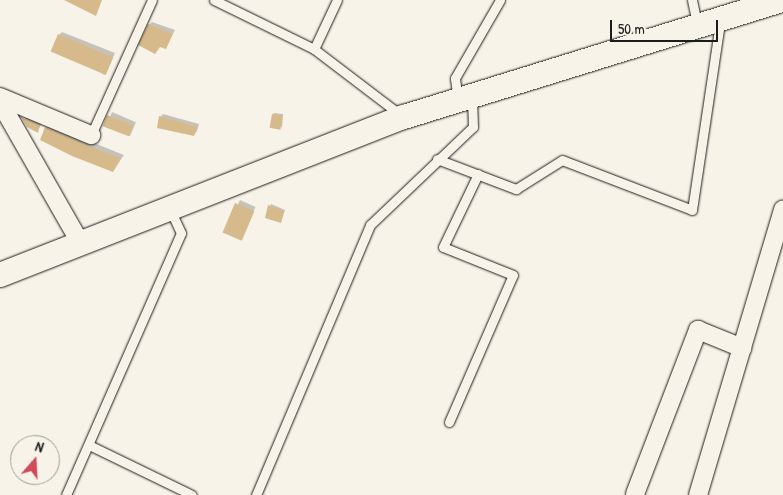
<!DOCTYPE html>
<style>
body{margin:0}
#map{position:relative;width:783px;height:495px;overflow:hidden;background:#f7f3e8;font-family:"Patrick Hand",sans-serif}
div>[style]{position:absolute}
.shadow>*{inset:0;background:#0003;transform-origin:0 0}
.building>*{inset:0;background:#d6ba8b;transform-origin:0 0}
.roads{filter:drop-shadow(0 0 1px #1c1c1c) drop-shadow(0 0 1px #1c1c1c)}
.lane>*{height:9px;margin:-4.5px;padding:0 4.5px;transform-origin:4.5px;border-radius:4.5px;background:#f7f3e8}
.street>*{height:18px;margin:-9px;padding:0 9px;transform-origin:9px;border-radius:9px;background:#f7f3e8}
.secondary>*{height:24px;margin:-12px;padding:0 12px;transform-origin:12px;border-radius:12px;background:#f7f3e8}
span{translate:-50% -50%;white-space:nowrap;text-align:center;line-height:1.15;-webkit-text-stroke:4px #f7f3e8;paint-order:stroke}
.north{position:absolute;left:10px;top:435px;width:50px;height:50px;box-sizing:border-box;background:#f7f3e8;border:1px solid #9f9d96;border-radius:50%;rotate:19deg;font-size:14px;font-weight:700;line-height:20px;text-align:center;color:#1c1c1c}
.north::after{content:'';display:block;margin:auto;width:18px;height:22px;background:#d1495b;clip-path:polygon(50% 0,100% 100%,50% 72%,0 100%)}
.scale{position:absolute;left:610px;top:20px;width:108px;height:22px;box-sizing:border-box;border:2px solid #1c1c1c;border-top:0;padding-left:6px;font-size:15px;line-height:18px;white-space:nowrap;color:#1c1c1c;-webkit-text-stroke:4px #f7f3e8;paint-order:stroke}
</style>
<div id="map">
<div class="shadow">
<i style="clip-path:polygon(152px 22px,175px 30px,165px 47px,149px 25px)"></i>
<i style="clip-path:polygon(62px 32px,115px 53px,107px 71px,104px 75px,59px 35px)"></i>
<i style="left:112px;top:112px;width:26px;height:15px;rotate:23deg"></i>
<i style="clip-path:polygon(274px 113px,283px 114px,282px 128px,273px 114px)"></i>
<i style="clip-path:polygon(163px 114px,199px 124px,197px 131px,194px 135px,160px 117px)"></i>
<i style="clip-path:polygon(25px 115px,43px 122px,37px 131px,28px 126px)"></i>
<i style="clip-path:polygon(49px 125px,124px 155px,113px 170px,46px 128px)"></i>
<i style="left:240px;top:200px;width:17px;height:35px;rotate:24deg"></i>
<i style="clip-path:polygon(271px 204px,285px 210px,281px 222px,270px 206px)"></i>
</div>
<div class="building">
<i style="clip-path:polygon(64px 0,102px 0,96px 16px)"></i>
<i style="clip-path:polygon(148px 24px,173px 34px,166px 49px,160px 47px,155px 54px,138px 45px)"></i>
<i style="left:58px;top:34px;width:60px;height:19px;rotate:23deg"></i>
<i style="left:272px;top:114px;width:11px;height:14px;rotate:10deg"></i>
<i style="left:107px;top:115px;width:28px;height:12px;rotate:21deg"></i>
<i style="clip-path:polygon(159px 116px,197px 127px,194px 136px,157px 128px)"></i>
<i style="clip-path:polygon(21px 117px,40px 125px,38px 133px,27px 127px)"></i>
<i style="clip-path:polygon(45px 127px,79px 142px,121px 159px,113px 172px,72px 156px,40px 140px)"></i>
<i style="left:235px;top:203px;width:21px;height:32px;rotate:23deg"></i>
<i style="clip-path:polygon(268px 205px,284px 211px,281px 223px,265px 218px)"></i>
</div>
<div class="roads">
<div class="lane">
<i style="left:214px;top:0;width:111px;rotate:26.1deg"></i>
<i style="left:314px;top:49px;width:111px;rotate:37.3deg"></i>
<i style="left:692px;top:0;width:25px;rotate:78deg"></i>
<i style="left:314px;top:49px;width:54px;rotate:-64.9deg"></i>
<i style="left:458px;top:100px;width:22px;rotate:-98deg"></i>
<i style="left:455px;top:78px;width:90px;rotate:-60deg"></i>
<i style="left:91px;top:135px;width:148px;rotate:-65.7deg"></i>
<i style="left:437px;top:159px;width:85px;rotate:20.8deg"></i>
<i style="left:516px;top:189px;width:54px;rotate:-32.2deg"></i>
<i style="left:562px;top:160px;width:139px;rotate:21deg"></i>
<i style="left:692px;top:210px;width:190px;rotate:-81.5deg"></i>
<i style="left:449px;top:422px;width:160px;rotate:-66.5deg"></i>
<i style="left:513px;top:275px;width:75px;rotate:-158.2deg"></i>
<i style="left:443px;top:247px;width:81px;rotate:-64.4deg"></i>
<i style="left:89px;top:445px;width:114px;rotate:25.9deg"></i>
<i style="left:66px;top:495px;width:286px;rotate:-66.3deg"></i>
<i style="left:181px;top:233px;width:26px;rotate:-115deg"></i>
<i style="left:256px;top:495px;width:293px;rotate:-67.1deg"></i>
<i style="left:370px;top:225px;width:142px;rotate:-43.6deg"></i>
<i style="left:473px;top:127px;width:29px;rotate:-92deg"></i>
</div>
<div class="street">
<i style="left:0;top:97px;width:99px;rotate:22.7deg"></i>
<i style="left:0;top:102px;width:163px;rotate:60.3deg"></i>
<i style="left:635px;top:494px;width:176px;rotate:-69deg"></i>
<i style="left:698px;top:330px;width:48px;rotate:22.2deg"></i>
<i style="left:698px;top:495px;width:298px;rotate:-73.4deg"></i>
</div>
<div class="secondary">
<i style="left:0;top:275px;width:434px;rotate:-21.4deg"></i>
<i style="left:404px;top:117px;width:395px;rotate:-17.2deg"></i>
</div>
</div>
<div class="north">N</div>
<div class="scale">50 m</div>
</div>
